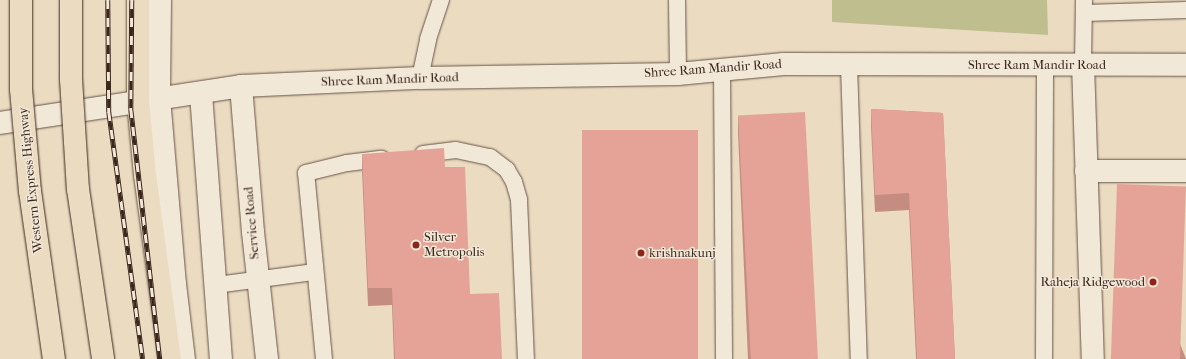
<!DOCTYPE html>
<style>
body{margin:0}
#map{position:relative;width:1186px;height:359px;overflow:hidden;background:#ebdbc1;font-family:"IM FELL French Canon",serif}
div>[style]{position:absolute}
.green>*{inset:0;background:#bebe8e}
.roads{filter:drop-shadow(0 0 1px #675447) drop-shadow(0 0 1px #675447)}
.service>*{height:16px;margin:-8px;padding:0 8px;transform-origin:8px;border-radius:8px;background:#f2e8d7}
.minor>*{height:22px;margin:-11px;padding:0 11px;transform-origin:11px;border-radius:11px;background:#f2e8d7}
.secondary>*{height:22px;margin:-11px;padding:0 11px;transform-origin:11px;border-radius:11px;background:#f2e8d7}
.trunk>*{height:22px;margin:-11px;padding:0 11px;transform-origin:11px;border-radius:11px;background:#ebdbc1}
.rail>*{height:4.5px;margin-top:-2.25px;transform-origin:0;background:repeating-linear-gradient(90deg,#f2e8d7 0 9px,#3b271e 0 18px);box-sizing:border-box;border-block:1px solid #3b271e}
.bridges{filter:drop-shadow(0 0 1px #3b271e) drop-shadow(0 0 1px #3b271e)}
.trunk-bridge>*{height:22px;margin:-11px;padding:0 11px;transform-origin:11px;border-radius:11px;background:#ebdbc1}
.wall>*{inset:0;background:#c58c82}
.building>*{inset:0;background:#e5a397;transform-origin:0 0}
.dots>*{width:11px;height:11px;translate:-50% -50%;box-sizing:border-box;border:2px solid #f2e8d7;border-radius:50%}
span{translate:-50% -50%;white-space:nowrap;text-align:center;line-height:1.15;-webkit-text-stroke:3px #f2e8d7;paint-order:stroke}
.street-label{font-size:13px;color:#3b271e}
.poi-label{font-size:13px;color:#3b271e}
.left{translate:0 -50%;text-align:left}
.right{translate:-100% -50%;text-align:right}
</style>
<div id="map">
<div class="green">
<i style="clip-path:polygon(832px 0,1047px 0,1048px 35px,832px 22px)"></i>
</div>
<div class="roads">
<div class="service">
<i style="left:677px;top:0;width:74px;rotate:89.2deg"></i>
<i style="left:1084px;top:13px;width:102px;rotate:-1.7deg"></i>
<i style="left:1083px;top:64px;width:64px;rotate:-89.1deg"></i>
<i style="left:849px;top:65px;width:294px;rotate:88.1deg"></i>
<i style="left:722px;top:70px;width:289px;rotate:89.6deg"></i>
<i style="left:420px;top:78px;width:40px;rotate:-78deg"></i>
<i style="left:428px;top:39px;width:41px;rotate:-71.6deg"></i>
<i style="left:423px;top:154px;width:33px;rotate:-7deg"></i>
<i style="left:456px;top:150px;width:35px;rotate:12deg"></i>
<i style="left:490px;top:157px;width:21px;rotate:37deg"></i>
<i style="left:507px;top:170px;width:14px;rotate:60deg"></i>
<i style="left:514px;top:182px;width:19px;rotate:74deg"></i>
<i style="left:519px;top:200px;width:159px;rotate:87.5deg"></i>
<i style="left:216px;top:285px;width:99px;rotate:-7.6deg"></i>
<i style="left:324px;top:359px;width:187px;rotate:-95.5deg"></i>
<i style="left:306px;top:173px;width:42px;rotate:-13.7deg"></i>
<i style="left:347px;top:163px;width:35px;rotate:-7deg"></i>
<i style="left:1044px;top:359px;width:295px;rotate:-89.8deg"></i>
</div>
<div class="minor">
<i style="left:1083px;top:64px;width:295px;rotate:88.1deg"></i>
<i style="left:241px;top:86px;width:179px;rotate:-2.6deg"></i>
<i style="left:420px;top:78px;width:258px;rotate:-0.9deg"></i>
<i style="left:678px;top:74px;width:106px;rotate:-5.4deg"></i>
<i style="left:784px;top:64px;width:402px;rotate:0.1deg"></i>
<i style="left:1086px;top:171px;width:100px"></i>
</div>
<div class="secondary">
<i style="left:160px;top:0;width:98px;rotate:90.6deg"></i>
<i style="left:159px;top:98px;width:187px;rotate:85.1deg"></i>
<i style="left:175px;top:284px;width:76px;rotate:83.2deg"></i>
<i style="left:201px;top:94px;width:266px;rotate:85.7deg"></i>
<i style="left:0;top:123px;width:244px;rotate:-8.7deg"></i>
<i style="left:241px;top:86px;width:146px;rotate:85.3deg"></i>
<i style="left:253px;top:232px;width:128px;rotate:83.7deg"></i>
</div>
<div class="trunk">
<i style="left:138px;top:0;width:101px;rotate:90deg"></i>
<i style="left:138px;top:101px;width:74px;rotate:84.6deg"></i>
<i style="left:145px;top:175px;width:186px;rotate:82.3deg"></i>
</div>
</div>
<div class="rail">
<i style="left:108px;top:0;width:112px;rotate:89.5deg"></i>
<i style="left:109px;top:112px;width:249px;rotate:82.2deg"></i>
<i style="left:132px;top:0;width:109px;rotate:90.5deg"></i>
<i style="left:131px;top:109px;width:252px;rotate:83.4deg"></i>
</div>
<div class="bridges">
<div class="trunk-bridge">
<i style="left:21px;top:0;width:89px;rotate:90deg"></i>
<i style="left:21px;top:89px;width:102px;rotate:85deg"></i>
<i style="left:30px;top:191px;width:170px;rotate:81.9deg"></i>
<i style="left:71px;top:0;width:79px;rotate:90deg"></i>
<i style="left:71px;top:79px;width:110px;rotate:86.4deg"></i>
<i style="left:78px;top:189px;width:172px;rotate:81.6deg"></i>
</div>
</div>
<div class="wall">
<i style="clip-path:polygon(871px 109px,943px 113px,955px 359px,916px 359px,909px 210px,875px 212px,871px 126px)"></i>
<i style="clip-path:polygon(738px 115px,817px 359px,748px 359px,738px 133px)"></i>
<i style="clip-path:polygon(362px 154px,445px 167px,470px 294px,502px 359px,394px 359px,392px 305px,368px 306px,362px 171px)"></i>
<i style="clip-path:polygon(1117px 184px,1186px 359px,1122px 359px,1117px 203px)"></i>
</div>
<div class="building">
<i style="clip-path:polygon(871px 109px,943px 113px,955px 359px,917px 359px,909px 193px,875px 195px)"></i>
<i style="left:805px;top:112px;width:247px;height:67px;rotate:87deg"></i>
<i style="left:582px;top:130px;width:116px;height:229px"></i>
<i style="clip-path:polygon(444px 148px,445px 167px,465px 167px,470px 294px,499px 293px,502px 359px,395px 359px,392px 288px,368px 288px,362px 154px)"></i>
<i style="left:1117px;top:184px;width:69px;height:175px;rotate:2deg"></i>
</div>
<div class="dots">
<i style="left:416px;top:245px;background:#8f2418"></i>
<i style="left:641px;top:253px;background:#8f2418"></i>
<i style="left:1153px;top:282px;background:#8f2418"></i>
</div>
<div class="street-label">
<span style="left:1037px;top:65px">Shree Ram Mandir Road</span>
<span style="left:713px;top:69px;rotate:-4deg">Shree Ram Mandir Road</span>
<span style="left:390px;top:80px;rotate:-2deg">Shree Ram Mandir Road</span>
<span style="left:31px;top:180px;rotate:-96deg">Western Express Highway</span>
<span style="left:252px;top:223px;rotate:-95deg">Service Road</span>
</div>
<div class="poi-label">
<span class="left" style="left:424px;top:245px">Silver<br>Metropolis</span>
<span class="left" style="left:649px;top:253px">krishnakunj</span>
<span class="right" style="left:1145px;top:282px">Raheja Ridgewood</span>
</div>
</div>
